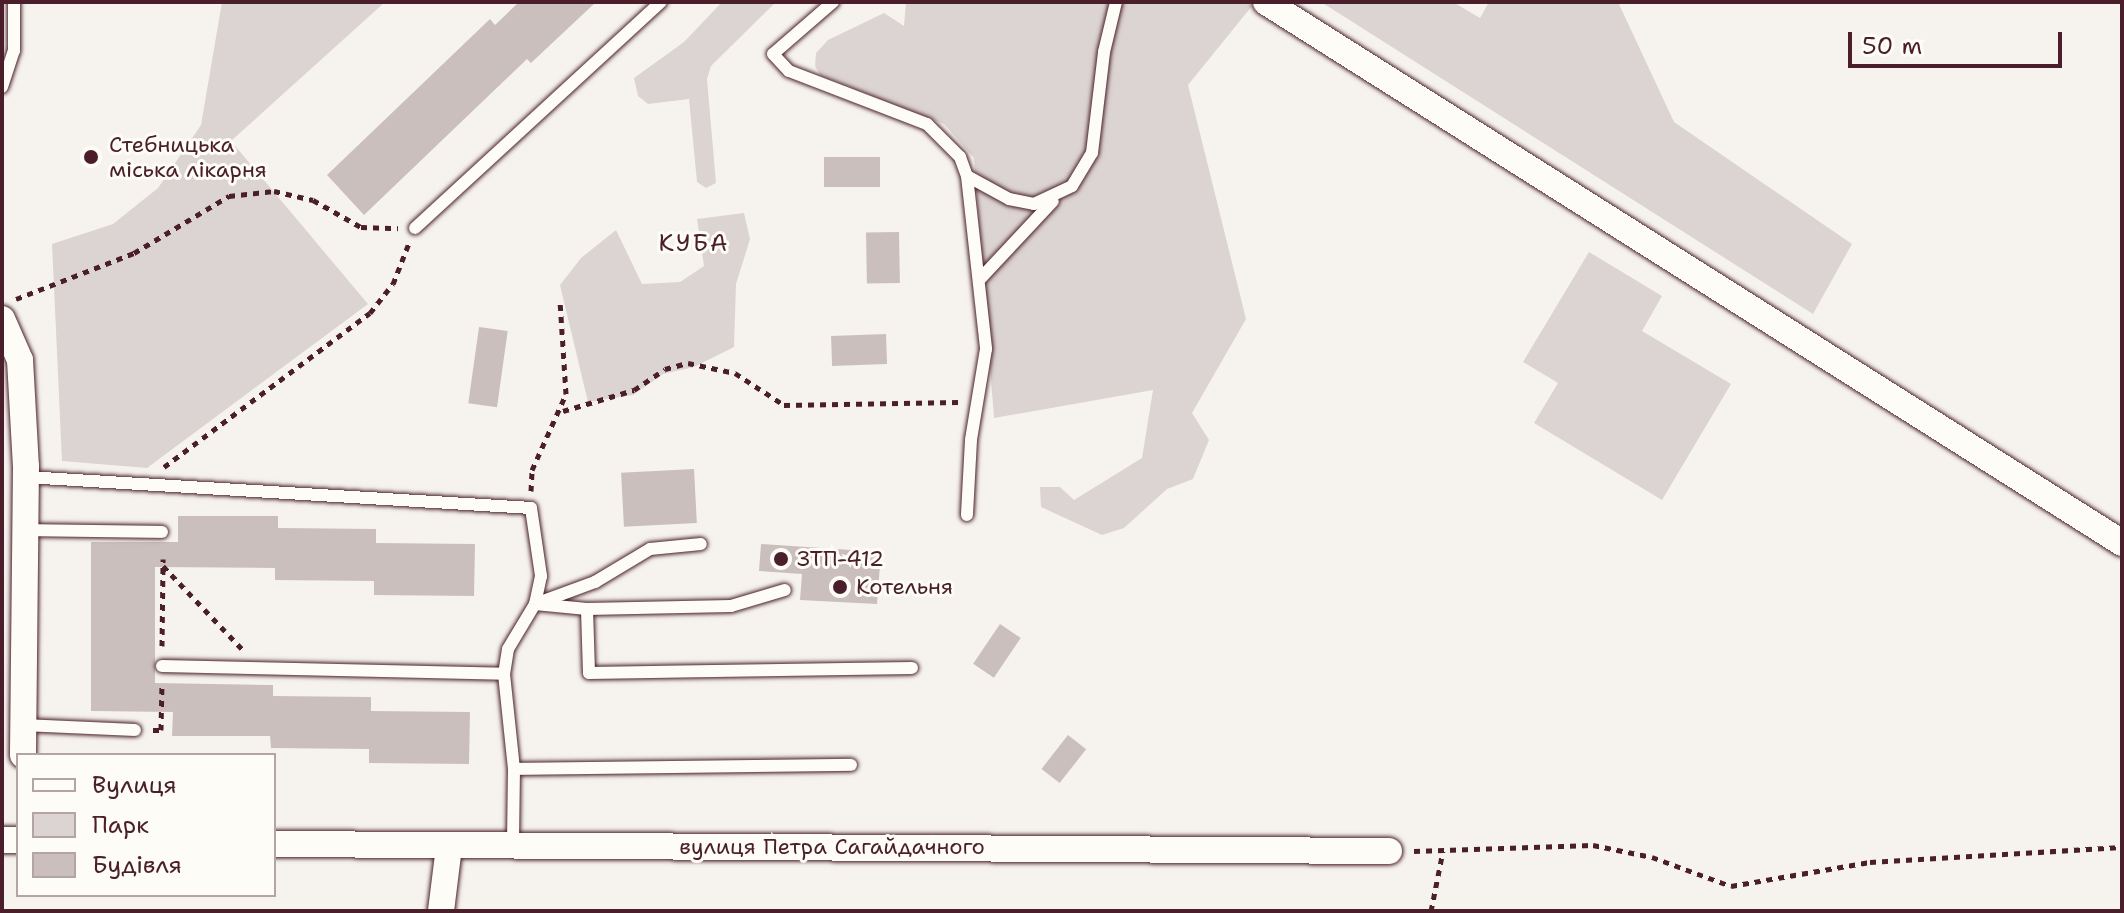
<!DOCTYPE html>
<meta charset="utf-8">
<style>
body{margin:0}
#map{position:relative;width:2124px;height:913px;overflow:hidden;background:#f6f3ef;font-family:"Shantell Sans",sans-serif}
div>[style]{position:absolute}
.green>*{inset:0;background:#dcd4d2}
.building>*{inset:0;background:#cbbfbe;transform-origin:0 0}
.path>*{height:5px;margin-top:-2.5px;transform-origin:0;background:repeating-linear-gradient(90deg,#4a1f2b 0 6px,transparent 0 12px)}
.roads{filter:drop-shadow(0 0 2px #4a1f2b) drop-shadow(0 0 2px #4a1f2b)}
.service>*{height:12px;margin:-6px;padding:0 6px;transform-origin:6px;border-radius:6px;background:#fdfcf7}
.minor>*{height:26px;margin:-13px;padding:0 13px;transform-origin:13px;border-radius:13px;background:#fdfcf7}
.dots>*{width:22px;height:22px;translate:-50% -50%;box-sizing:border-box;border:4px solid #fdfcf7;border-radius:50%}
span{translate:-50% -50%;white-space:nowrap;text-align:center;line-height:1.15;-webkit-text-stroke:6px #fdfcf7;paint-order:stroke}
.poi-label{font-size:22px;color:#4a1f2b}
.left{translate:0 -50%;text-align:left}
.street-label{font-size:22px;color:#4a1f2b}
.neighbourhood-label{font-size:24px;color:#4a1f2b;letter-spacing:2px}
.frame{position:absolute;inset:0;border:4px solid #4a1f2b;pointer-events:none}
.legend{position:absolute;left:16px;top:753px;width:260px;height:144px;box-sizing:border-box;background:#fdfcf7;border:2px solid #b5a4a5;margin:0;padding:10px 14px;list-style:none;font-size:24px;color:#4a1f2b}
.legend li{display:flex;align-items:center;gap:16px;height:40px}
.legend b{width:40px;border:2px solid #b5a4a5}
.scale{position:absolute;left:1848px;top:32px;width:214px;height:36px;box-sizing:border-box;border:4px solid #4a1f2b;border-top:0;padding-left:10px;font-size:24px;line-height:28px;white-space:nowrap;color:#4a1f2b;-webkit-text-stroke:6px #fdfcf7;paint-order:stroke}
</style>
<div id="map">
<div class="green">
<i style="clip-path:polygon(222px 2px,385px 2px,231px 141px,368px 304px,147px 468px,62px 461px,52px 244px,113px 224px,158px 188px,201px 125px)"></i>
<i style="clip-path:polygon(722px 2px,776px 2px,711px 66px,707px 79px,716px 183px,706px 188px,697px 182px,689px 99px,648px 104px,638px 96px,634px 78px,684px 42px)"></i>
<i style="clip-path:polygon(906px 2px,1246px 2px,1252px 6px,1188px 85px,1246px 319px,1192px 413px,1209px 440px,1193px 479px,1167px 489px,1124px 528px,1102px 535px,1041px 507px,1040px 487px,1060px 487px,1074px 500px,1142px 458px,1153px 390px,994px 418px,974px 158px,944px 124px,820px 75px,815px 66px,816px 53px,828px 40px,884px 13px,904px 26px)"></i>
<i style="clip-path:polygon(1321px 2px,1453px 2px,1480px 18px,1489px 2px,1618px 2px,1674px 122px,1852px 244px,1813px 314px)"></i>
<i style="clip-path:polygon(744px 213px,750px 239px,736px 284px,734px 347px,694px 367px,663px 374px,633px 395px,588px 402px,560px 285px,581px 258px,616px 230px,642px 284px,680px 282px,704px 266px,697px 219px)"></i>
<i style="clip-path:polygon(1589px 252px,1662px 296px,1642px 331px,1731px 384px,1662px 500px,1534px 423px,1558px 383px,1523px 362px)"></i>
</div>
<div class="building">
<i style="clip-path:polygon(519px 2px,596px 2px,531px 63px,527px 59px,364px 215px,327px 175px,490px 19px,495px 25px)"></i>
<i style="left:880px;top:157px;width:30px;height:56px;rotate:90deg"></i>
<i style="left:899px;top:232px;width:51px;height:33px;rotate:89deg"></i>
<i style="left:479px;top:327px;width:29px;height:77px;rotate:8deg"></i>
<i style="left:886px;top:334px;width:30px;height:55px;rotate:88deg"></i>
<i style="left:694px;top:469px;width:54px;height:73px;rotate:87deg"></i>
<i style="clip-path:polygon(178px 516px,278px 516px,278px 528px,376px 529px,376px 543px,475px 544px,474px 596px,374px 595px,374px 581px,275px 580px,275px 568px,155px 567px,155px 683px,273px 685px,273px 696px,371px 697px,371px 711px,470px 712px,469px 764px,369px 763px,369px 749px,271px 748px,270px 736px,172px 736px,173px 712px,91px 711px,91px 542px,178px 542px)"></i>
<i style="clip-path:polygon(761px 544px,881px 552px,877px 604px,800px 600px,802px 574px,759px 571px)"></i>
<i style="left:1000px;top:624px;width:25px;height:48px;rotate:34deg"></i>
<i style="left:1068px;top:735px;width:23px;height:43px;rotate:38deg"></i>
</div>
<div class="path">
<i style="left:16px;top:299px;width:127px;rotate:-21.3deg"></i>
<i style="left:134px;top:253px;width:111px;rotate:-31deg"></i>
<i style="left:229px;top:196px;width:45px;rotate:-6.3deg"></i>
<i style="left:274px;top:191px;width:40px;rotate:13deg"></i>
<i style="left:313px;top:200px;width:55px;rotate:29.4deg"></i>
<i style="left:361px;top:227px;width:37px;rotate:2deg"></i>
<i style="left:563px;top:411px;width:74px;rotate:-16.5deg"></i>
<i style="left:634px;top:390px;width:37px;rotate:-34deg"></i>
<i style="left:665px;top:369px;width:24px;rotate:-15deg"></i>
<i style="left:688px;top:363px;width:48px;rotate:12deg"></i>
<i style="left:735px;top:373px;width:59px;rotate:33.1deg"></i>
<i style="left:784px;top:405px;width:175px;rotate:-1deg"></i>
<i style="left:164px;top:467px;width:257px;rotate:-36.8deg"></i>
<i style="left:370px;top:313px;width:37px;rotate:-52deg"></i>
<i style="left:393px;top:284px;width:44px;rotate:-68.7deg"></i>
<i style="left:531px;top:491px;width:21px;rotate:-87deg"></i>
<i style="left:532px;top:470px;width:83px;rotate:-65.9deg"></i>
<i style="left:566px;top:394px;width:92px;rotate:-93.7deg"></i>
<i style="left:163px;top:566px;width:115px;rotate:46.4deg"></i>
<i style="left:162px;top:646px;width:87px;rotate:-89.3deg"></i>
<i style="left:153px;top:730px;width:8px"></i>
<i style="left:161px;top:730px;width:46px;rotate:-88.8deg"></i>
<i style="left:1414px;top:851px;width:179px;rotate:-1.9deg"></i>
<i style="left:1593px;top:845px;width:60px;rotate:11.5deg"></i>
<i style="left:1652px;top:857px;width:84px;rotate:20.2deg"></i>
<i style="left:1731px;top:886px;width:141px;rotate:-9.8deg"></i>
<i style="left:1870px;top:862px;width:252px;rotate:-3.4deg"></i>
<i style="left:1431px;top:911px;width:61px;rotate:-78.7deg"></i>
</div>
<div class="roads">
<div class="service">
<i style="left:833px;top:2px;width:79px;rotate:139.1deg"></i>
<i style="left:773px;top:54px;width:23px;rotate:47deg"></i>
<i style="left:789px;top:71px;width:148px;rotate:21deg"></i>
<i style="left:927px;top:124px;width:47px;rotate:45deg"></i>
<i style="left:960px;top:157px;width:20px;rotate:70deg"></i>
<i style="left:967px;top:176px;width:48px;rotate:28.7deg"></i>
<i style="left:1009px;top:199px;width:25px;rotate:11deg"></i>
<i style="left:1034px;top:204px;width:42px;rotate:-25.3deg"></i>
<i style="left:1072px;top:186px;width:39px;rotate:-59deg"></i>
<i style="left:1092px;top:153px;width:102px;rotate:-83.2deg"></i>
<i style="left:1104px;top:52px;width:51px;rotate:-76.5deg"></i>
<i style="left:2px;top:87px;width:38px;rotate:-72deg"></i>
<i style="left:14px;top:51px;width:49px;rotate:-90deg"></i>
<i style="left:967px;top:176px;width:174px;rotate:83.7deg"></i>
<i style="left:986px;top:349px;width:92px;rotate:99.4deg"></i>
<i style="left:971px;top:440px;width:75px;rotate:93.1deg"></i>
<i style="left:415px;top:228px;width:334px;rotate:-42.6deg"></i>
<i style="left:981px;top:278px;width:105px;rotate:-46.9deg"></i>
<i style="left:26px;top:477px;width:506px;rotate:3.51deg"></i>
<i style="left:531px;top:508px;width:69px;rotate:81.6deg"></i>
<i style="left:541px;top:576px;width:29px;rotate:102deg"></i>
<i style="left:535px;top:604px;width:52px;rotate:121deg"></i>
<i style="left:508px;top:649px;width:25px;rotate:99deg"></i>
<i style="left:504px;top:674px;width:96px;rotate:84deg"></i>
<i style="left:514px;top:769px;width:75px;rotate:90.8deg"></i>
<i style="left:26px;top:530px;width:136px;rotate:0.8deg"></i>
<i style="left:538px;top:603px;width:61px;rotate:-20.2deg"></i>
<i style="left:595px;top:582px;width:64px;rotate:-31deg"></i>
<i style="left:650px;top:549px;width:51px;rotate:-5.6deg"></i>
<i style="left:535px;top:604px;width:52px;rotate:5.5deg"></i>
<i style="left:587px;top:609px;width:144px;rotate:-1.2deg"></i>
<i style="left:731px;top:606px;width:56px;rotate:-16.5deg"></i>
<i style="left:587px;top:609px;width:64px;rotate:88.2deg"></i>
<i style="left:589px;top:673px;width:323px;rotate:-0.9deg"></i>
<i style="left:162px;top:666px;width:342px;rotate:1.3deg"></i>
<i style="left:23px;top:725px;width:112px;rotate:2.6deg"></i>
<i style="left:514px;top:769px;width:337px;rotate:-0.7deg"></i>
</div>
<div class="minor">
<i style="left:1266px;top:2px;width:1013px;rotate:32.29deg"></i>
<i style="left:2px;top:319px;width:45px;rotate:66.3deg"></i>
<i style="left:20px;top:360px;width:106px;rotate:86.8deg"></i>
<i style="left:26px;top:466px;width:289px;rotate:90.6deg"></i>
<i style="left:2px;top:840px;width:16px"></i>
<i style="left:274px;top:844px;width:1115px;rotate:0.36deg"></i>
<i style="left:441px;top:911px;width:64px;rotate:-82.9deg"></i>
</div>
</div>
<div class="dots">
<i style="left:91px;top:157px;background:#4a1f2b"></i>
<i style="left:781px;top:559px;background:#4a1f2b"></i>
<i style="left:840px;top:587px;background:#4a1f2b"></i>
</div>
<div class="poi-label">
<span class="left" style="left:109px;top:157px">Стебницька<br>міська лікарня</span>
<span class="left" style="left:797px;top:559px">ЗТП-412</span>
<span class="left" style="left:856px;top:587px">Котельня</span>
</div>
<div class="street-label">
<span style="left:832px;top:847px">вулиця Петра Сагайдачного</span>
</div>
<div class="neighbourhood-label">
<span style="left:694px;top:244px">КУБА</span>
</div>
<div class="frame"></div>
<ul class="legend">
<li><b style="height:10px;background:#fdfcf7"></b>Вулиця</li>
<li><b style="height:22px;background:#dcd4d2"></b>Парк</li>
<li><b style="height:22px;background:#cbbfbe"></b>Будівля</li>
</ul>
<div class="scale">50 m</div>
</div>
